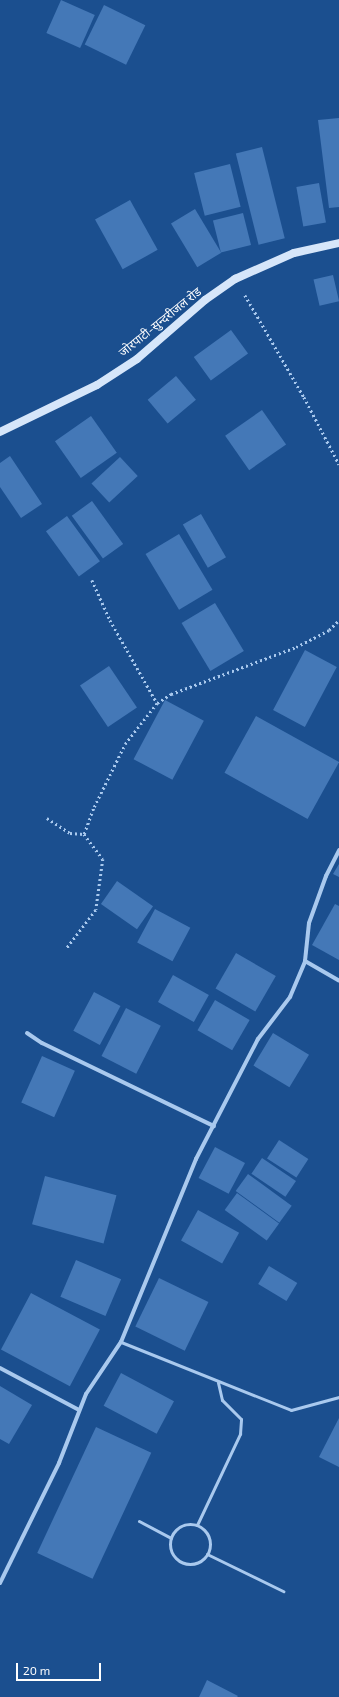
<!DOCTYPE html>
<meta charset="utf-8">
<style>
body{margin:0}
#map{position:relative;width:339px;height:1697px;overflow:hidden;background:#1b4f8f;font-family:"Exo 2","Noto Sans Devanagari",sans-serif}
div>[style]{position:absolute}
.building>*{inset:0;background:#4478b7;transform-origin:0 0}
.path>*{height:2.5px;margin-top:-1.25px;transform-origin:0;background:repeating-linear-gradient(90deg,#a9c9ee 0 2px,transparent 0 5px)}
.service>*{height:3px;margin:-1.5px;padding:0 1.5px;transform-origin:1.5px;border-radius:1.5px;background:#a9c9ee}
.service>.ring{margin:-1.5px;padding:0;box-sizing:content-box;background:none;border:3px solid #a9c9ee;border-radius:50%}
.minor>*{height:4px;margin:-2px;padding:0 2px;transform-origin:2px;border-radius:2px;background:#a9c9ee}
.secondary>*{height:8px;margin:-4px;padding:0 4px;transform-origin:4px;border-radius:4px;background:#d6e6fa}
span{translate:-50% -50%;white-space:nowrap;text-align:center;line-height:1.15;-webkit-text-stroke:3.5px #1b4f8f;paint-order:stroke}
.street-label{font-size:12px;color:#fff}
.scale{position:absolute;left:16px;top:1663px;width:85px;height:18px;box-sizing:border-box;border:2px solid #fff;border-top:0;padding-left:5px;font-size:12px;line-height:14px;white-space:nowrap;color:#fff;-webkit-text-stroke:3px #1b4f8f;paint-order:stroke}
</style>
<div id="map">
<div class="building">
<i style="left:61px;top:0;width:37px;height:36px;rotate:24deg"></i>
<i style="left:104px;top:5px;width:46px;height:44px;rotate:26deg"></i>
<i style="clip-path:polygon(339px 118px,339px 207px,329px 208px,318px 120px)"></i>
<i style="left:262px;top:147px;width:94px;height:27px;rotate:76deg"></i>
<i style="left:230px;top:164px;width:44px;height:37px;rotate:76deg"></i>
<i style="left:319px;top:183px;width:40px;height:23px;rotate:80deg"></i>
<i style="left:130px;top:200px;width:57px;height:40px;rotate:61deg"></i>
<i style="left:195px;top:209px;width:51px;height:28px;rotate:59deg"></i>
<i style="left:243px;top:213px;width:33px;height:31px;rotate:76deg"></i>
<i style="left:333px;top:275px;width:27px;height:20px;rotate:77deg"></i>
<i style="left:231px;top:330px;width:29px;height:46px;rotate:54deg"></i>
<i style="left:176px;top:376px;width:31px;height:37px;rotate:50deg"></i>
<i style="left:262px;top:410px;width:42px;height:45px;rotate:55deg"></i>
<i style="left:91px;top:416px;width:45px;height:44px;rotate:55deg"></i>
<i style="clip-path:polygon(10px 456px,42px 504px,21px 518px,0 487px,0 463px)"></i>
<i style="left:120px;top:457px;width:26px;height:39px;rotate:47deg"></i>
<i style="left:92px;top:501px;width:53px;height:25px;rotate:54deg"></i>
<i style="left:201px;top:514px;width:50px;height:21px;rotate:60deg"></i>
<i style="left:67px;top:516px;width:56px;height:26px;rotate:54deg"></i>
<i style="left:179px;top:534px;width:65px;height:39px;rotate:59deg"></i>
<i style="left:215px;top:603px;width:56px;height:39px;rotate:59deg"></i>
<i style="left:305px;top:650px;width:36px;height:68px;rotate:28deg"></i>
<i style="left:109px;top:666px;width:50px;height:35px;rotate:56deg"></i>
<i style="left:165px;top:700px;width:44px;height:67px;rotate:28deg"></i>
<i style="left:256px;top:716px;width:95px;height:65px;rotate:29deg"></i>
<i style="clip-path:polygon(339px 864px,339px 877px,333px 874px)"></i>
<i style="left:117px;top:881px;width:44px;height:28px;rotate:35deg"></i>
<i style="clip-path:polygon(335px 904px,339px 906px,339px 960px,312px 945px)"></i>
<i style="left:155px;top:909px;width:40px;height:38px;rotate:28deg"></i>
<i style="left:236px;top:953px;width:46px;height:41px;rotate:30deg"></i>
<i style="left:173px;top:975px;width:41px;height:31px;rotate:29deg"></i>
<i style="left:94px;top:992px;width:30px;height:44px;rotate:28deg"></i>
<i style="left:215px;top:1000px;width:40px;height:35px;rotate:30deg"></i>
<i style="left:126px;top:1008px;width:39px;height:54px;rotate:27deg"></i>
<i style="left:273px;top:1033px;width:42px;height:38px;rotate:31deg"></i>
<i style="left:42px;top:1056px;width:36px;height:51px;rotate:24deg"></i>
<i style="left:279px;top:1140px;width:35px;height:22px;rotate:33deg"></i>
<i style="left:215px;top:1147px;width:34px;height:35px;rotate:28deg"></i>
<i style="left:262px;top:1158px;width:41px;height:19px;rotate:34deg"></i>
<i style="left:248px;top:1174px;width:54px;height:21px;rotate:36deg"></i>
<i style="left:45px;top:1176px;width:74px;height:50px;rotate:15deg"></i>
<i style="left:237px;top:1193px;width:52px;height:21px;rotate:36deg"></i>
<i style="left:198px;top:1210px;width:47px;height:35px;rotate:29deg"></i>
<i style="left:76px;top:1260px;width:49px;height:40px;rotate:23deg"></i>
<i style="left:269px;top:1266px;width:33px;height:21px;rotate:31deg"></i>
<i style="left:159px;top:1278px;width:55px;height:54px;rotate:26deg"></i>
<i style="left:31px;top:1293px;width:78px;height:64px;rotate:28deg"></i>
<i style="left:121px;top:1373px;width:60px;height:37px;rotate:28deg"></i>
<i style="clip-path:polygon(0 1386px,32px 1405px,9px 1444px,0 1439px)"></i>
<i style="clip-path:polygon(339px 1418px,339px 1467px,319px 1457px)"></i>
<i style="left:96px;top:1427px;width:61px;height:139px;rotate:25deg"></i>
<i style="clip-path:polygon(207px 1680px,238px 1696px,237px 1697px,199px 1697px)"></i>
</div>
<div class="path">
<i style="left:245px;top:295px;width:118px;rotate:60deg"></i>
<i style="left:304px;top:397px;width:76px;rotate:62.4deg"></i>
<i style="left:92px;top:580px;width:44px;rotate:65.8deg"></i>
<i style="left:110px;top:620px;width:95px;rotate:60.5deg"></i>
<i style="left:47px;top:818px;width:27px;rotate:33deg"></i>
<i style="left:70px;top:833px;width:14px;rotate:4deg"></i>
<i style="left:84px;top:834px;width:31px;rotate:53deg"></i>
<i style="left:103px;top:859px;width:51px;rotate:97.8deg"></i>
<i style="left:96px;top:910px;width:48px;rotate:127.3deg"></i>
<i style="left:84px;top:834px;width:29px;rotate:-70deg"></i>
<i style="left:94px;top:807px;width:70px;rotate:-63.8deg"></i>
<i style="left:125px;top:744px;width:52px;rotate:-52deg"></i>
<i style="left:157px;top:703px;width:17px;rotate:-33deg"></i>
<i style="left:171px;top:694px;width:134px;rotate:-20.6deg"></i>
<i style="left:296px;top:647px;width:37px;rotate:-27deg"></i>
<i style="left:329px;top:630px;width:14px;rotate:-45deg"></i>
</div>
<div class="service">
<i style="left:121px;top:1342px;width:183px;rotate:21.8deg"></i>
<i style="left:291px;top:1410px;width:50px;rotate:-15.2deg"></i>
<i style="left:139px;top:1521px;width:36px;rotate:28deg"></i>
<i class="ring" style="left:170px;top:1524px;width:37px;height:37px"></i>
<i style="left:197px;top:1525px;width:101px;rotate:-64.7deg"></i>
<i style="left:240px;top:1434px;width:15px;rotate:-86deg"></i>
<i style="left:241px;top:1419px;width:27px;rotate:-135deg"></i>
<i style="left:222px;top:1400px;width:18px;rotate:-103deg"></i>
<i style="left:207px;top:1554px;width:85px;rotate:26deg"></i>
</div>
<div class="minor">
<i style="left:305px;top:961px;width:39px;rotate:30deg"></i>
<i style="left:27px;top:1033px;width:18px;rotate:34deg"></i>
<i style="left:42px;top:1043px;width:191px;rotate:25.8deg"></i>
<i style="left:0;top:1368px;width:89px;rotate:28deg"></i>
<i style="left:0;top:1583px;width:134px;rotate:-63.8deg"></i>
<i style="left:59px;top:1463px;width:74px;rotate:-68.6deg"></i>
<i style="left:86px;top:1394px;width:63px;rotate:-56.1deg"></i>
<i style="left:121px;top:1342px;width:198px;rotate:-67.7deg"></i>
<i style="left:196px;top:1159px;width:135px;rotate:-62.7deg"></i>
<i style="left:258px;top:1039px;width:53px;rotate:-52.7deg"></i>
<i style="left:290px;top:997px;width:39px;rotate:-67deg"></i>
<i style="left:305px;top:961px;width:38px;rotate:-84deg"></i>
<i style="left:309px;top:923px;width:50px;rotate:-70.1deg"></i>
<i style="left:326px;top:876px;width:29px;rotate:-63deg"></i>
</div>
<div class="secondary">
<i style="left:0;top:432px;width:108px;rotate:-25.9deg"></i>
<i style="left:97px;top:385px;width:48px;rotate:-33deg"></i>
<i style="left:137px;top:359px;width:90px;rotate:-40.9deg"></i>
<i style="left:205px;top:300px;width:37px;rotate:-35deg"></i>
<i style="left:235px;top:279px;width:64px;rotate:-23.8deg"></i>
<i style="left:294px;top:253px;width:46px;rotate:-12.5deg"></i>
</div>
<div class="street-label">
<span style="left:160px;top:322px;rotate:-39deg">जोरपाटी-सुन्दरीजल रोड</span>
</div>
<div class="scale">20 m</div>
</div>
